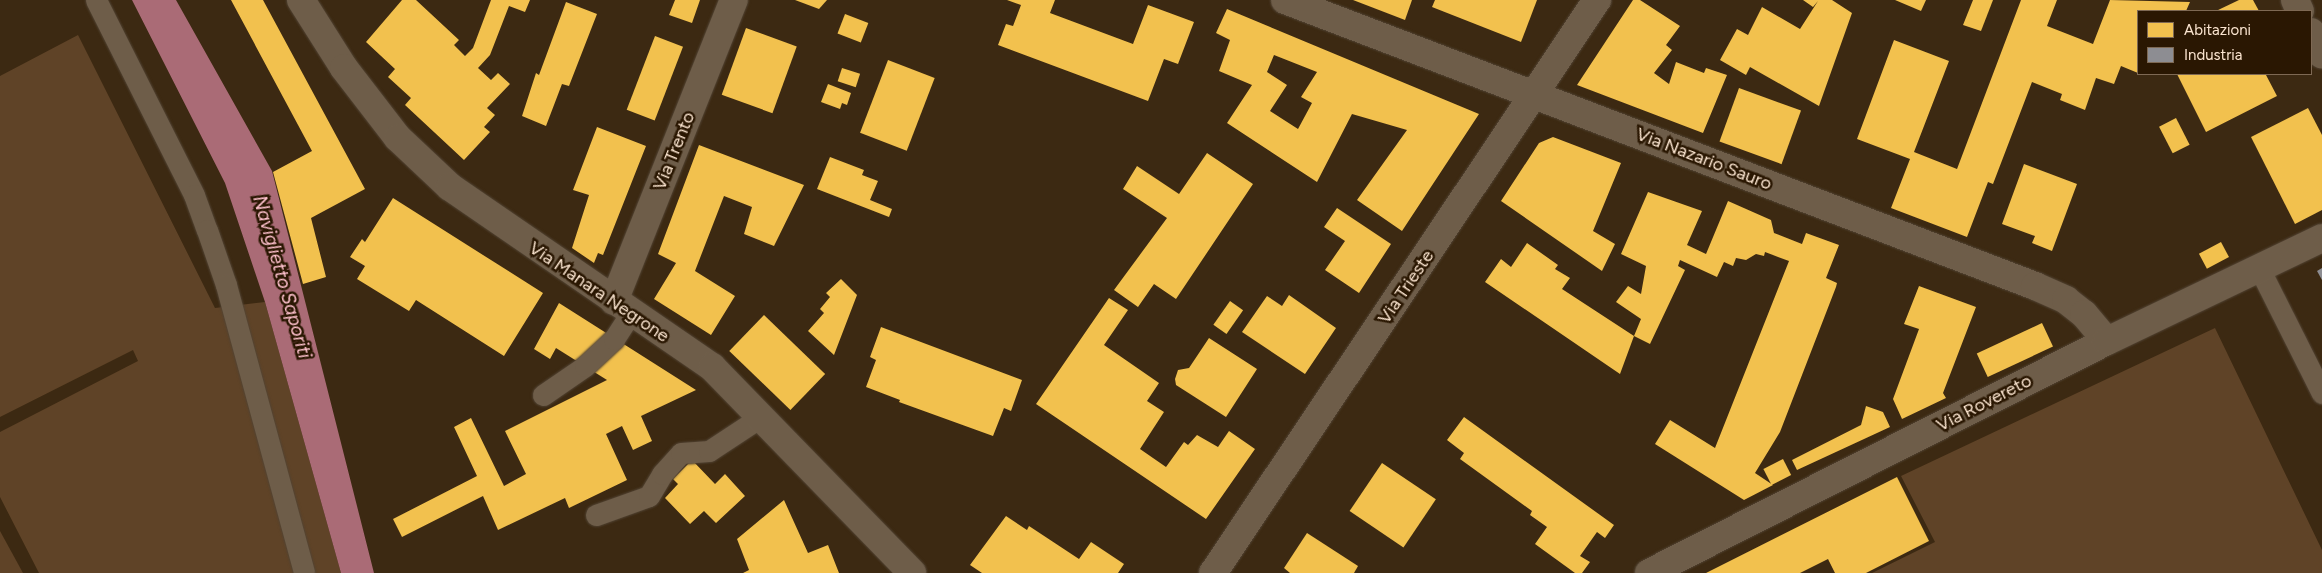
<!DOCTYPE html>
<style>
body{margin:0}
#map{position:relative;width:2322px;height:573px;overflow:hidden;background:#3c2912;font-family:Figtree,sans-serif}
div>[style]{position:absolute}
.green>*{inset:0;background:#5f4327}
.water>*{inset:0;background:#aa6b76}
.homes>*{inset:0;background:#f2c14e;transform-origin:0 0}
.industry>*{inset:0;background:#8d8d92}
.roads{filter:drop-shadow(0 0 1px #514333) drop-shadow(0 0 1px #514333)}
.lane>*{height:21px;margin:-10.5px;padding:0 10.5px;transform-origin:10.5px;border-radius:10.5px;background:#6e5d49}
.street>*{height:28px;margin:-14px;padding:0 14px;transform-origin:14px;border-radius:14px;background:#6e5d49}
span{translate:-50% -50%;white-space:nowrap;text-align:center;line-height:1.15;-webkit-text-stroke:5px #2a1702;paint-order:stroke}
.street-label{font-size:18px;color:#fbe5d0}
.water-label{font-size:19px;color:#fec1cd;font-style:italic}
.legend{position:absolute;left:2137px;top:10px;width:175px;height:65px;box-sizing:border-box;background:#2a1702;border:1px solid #7e6954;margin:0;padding:6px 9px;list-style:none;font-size:15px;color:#fbe5d0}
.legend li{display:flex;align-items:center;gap:10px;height:25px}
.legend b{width:25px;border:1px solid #7e6954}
</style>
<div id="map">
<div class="green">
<i style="clip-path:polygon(78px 35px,215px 308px,265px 302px,341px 573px,39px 573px,0 497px,0 432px,138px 361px,133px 350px,0 417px,0 76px)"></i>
<i style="clip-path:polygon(2215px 328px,2322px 550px,2322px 573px,1872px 573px,1935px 542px,1901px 476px)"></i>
<i style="clip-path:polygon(0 531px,23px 573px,0 573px)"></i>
</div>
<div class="water">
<i style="clip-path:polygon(132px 0,176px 0,272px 171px,374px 573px,341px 573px,265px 302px,225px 183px)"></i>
</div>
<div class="homes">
<i style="clip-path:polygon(231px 0,263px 0,365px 189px,311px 218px,326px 277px,303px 284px,273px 172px,312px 151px)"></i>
<i style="clip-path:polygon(402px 0,416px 0,459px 40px,454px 45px,465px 56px,473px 48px,491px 0,530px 0,525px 12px,509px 6px,490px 55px,478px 68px,491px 80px,498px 73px,510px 84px,487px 108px,495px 115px,484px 127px,490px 132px,464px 160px,405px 105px,411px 98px,388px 77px,395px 69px,366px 42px)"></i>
<i style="clip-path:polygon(675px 0,700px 0,692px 23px,669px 15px)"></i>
<i style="clip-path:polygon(795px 0,827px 0,819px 9px)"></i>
<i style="clip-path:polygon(1007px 0,1055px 0,1050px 13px,1133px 44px,1148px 5px,1194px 22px,1178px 64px,1164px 59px,1148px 101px,998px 45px,1006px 24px,1013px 26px,1021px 5px)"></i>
<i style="clip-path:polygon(1353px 0,1412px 0,1405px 20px)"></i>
<i style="clip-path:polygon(1435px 0,1537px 0,1521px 42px,1432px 7px)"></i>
<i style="clip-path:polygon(1633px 0,1640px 0,1680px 26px,1666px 45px,1672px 50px,1654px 73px,1669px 84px,1676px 62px,1704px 73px,1706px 68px,1727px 75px,1703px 133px,1577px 85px)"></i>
<i style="clip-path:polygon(1803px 0,1832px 0,1852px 13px,1819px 106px,1750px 67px,1746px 75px,1720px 60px,1737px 29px,1748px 35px,1762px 7px,1800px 29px,1818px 1px,1813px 7px)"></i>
<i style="clip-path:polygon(1895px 0,1926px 0,1921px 11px)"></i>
<i style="clip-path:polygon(1973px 0,1993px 0,1981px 31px,1963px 25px)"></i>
<i style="clip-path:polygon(2021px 0,2057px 0,2047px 26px,2093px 44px,2110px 0,2190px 2px,2186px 11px,2138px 11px,2138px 73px,2121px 66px,2114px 84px,2096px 78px,2085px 110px,2060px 100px,2062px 94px,2032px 82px,1993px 184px,1988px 182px,1967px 237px,1891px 208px,1910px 159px,1857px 139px,1894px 40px,1949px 61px,1914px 152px,1957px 169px)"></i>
<i style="clip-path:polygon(2239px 0,2253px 0,2259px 11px,2216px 11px)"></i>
<i style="clip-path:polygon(566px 2px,597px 14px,569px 86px,562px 84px,546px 126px,522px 116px,536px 73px,539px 75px)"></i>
<i style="clip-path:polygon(evenodd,1227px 9px,1479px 114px,1402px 231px,1357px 200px,1407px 130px,1352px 114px,1317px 182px,1227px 123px,1252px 85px,1219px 71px,1230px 40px,1216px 33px,1227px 9px,1274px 55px,1317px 72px,1301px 97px,1312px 103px,1298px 129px,1270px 111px,1287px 85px,1267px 72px,1274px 55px)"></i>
<i style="left:845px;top:14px;width:25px;height:21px;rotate:21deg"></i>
<i style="left:746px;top:28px;width:54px;height:71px;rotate:20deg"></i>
<i style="left:655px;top:36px;width:30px;height:79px;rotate:21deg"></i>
<i style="left:888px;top:60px;width:50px;height:78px;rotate:21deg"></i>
<i style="left:842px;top:68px;width:19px;height:14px;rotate:18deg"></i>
<i style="clip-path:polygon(2177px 74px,2269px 74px,2266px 75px,2277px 96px,2206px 132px)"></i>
<i style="clip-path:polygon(828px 84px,851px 93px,847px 105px,842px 103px,840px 109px,821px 102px)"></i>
<i style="left:1739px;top:88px;width:66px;height:57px;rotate:20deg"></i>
<i style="clip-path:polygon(2308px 108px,2322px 135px,2322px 210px,2295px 224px,2251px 137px)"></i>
<i style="left:2176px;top:118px;width:30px;height:19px;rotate:63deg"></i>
<i style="clip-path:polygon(597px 127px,646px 146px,603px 255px,598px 253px,594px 263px,572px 248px,589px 195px,573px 190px)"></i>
<i style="clip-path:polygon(1553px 137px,1621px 163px,1593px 231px,1615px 244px,1602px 271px,1501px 201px,1539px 143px)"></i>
<i style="clip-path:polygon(699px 145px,804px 185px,774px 246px,744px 234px,752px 207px,724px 196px,695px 271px,735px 296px,711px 335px,654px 299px,676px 263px,658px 254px)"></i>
<i style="clip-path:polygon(1207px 153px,1253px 184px,1176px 299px,1154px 284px,1138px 307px,1114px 290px,1167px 218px,1123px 189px,1137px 166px,1179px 194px)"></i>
<i style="clip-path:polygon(830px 157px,864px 170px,862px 175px,878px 181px,870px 200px,892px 209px,889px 217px,817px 189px)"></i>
<i style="clip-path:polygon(2024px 164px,2077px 184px,2052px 251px,2032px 243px,2035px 236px,2002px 224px)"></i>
<i style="clip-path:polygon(1648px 192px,1702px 211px,1687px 245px,1706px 254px,1728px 201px,1771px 220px,1774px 233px,1802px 244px,1806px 233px,1839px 245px,1826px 278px,1837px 283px,1836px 287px,1780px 432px,1755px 473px,1773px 485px,1744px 500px,1655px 444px,1670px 420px,1715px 448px,1789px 261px,1765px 252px,1764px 256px,1756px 254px,1746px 260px,1736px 258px,1733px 266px,1724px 262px,1717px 277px,1680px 260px,1678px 266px,1685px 270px,1650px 344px,1634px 336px,1641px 319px,1616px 302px,1628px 286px,1641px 294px,1646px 266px,1621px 254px)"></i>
<i style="clip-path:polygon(393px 198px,543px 293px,504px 356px,416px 300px,409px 311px,357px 279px,365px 266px,350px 257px,362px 239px,365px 242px)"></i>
<i style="clip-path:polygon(1337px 208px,1391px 244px,1359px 293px,1325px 270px,1345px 241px,1324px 227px)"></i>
<i style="left:2221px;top:242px;width:17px;height:25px;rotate:62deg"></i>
<i style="clip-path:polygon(1527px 243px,1558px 265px,1555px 269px,1570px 278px,1562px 289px,1634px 336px,1620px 374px,1485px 282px,1501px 259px,1511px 267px)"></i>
<i style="clip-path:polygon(841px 279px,857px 295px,834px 355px,808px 331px,824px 313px,820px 309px,830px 297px,826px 293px)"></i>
<i style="clip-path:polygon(1919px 286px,1976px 307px,1943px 393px,1946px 398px,1902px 419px,1893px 399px,1919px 329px,1904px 324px)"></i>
<i style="clip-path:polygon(1289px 295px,1336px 328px,1305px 374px,1242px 332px,1267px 296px,1282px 306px)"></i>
<i style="clip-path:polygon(1109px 298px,1128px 310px,1104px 345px,1159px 383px,1147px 401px,1164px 412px,1140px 449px,1166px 467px,1184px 442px,1188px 445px,1197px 435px,1218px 447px,1229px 431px,1255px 449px,1206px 519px,1036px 404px)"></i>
<i style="left:1230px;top:301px;width:16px;height:29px;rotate:35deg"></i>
<i style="clip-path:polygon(559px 303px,696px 390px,641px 416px,652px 441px,633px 450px,622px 426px,606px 434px,627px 480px,569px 508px,565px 498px,498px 530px,483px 496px,402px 537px,393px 519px,477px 476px,454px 427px,471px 418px,504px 486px,526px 474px,505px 431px,607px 380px,556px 348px,550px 359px,534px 349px)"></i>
<i style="left:764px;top:315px;width:85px;height:50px;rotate:44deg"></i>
<i style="left:2042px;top:323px;width:26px;height:72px;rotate:65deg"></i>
<i style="clip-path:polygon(881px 327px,1022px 380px,1011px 411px,1004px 408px,993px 436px,899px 402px,900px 400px,866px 387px,876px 360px,870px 357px)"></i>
<i style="clip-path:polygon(1209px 338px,1257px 369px,1226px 417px,1176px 385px,1175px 379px,1178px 370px,1189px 368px)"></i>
<i style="clip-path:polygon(1866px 406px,1883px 412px,1890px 427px,1797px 470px,1792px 460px,1861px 425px)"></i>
<i style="clip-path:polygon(1464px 417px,1614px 525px,1605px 538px,1597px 532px,1580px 556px,1590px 562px,1582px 573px,1575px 573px,1535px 544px,1547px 527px,1530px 515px,1532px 511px,1460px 459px,1464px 453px,1447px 440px)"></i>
<i style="left:1783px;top:459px;width:18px;height:22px;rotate:63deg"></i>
<i style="clip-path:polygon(692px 460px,715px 484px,725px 474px,745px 496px,716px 523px,704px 511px,690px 524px,665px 498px,678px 484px,673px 479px)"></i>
<i style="left:1382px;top:463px;width:65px;height:58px;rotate:34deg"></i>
<i style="clip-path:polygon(1897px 477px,1929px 541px,1866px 573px,1835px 573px,1828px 559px,1800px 573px,1706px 573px)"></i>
<i style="clip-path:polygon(784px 500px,808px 553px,828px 545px,839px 573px,743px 573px,749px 570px,737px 539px)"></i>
<i style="clip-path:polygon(1006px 516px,1027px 530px,1029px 526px,1079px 559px,1091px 542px,1124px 564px,1118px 573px,982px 573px,970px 565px)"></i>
<i style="clip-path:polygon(1307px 533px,1358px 566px,1354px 573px,1290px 573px,1284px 568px)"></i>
</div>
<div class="industry">
<i style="clip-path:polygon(2322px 268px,2322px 280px,2317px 271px)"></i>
</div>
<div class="roads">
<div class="lane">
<i style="left:96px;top:0;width:218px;rotate:63.3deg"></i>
<i style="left:194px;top:195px;width:37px;rotate:70deg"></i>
<i style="left:207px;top:230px;width:58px;rotate:70.9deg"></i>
<i style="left:226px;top:285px;width:298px;rotate:74.8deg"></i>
<i style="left:2259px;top:268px;width:140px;rotate:63.3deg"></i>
<i style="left:543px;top:395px;width:51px;rotate:-34.6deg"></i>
<i style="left:585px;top:366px;width:40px;rotate:-43deg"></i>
<i style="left:614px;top:339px;width:31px;rotate:-57deg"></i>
<i style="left:596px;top:515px;width:56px;rotate:-19.7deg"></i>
<i style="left:649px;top:496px;width:26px;rotate:-59deg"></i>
<i style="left:662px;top:474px;width:28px;rotate:-48deg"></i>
<i style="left:681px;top:453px;width:28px;rotate:-4deg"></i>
<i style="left:709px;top:451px;width:60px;rotate:-33.4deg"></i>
</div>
<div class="street">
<i style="left:301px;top:0;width:80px;rotate:57.7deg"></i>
<i style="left:344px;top:68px;width:88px;rotate:52.4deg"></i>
<i style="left:398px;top:138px;width:71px;rotate:43.3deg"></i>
<i style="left:450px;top:187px;width:318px;rotate:34.5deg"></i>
<i style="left:712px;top:367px;width:287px;rotate:45.8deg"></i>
<i style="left:1285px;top:0;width:803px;rotate:20.87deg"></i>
<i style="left:2035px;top:286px;width:34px;rotate:24deg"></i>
<i style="left:2066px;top:300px;width:23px;rotate:38deg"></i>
<i style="left:2084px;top:314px;width:35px;rotate:50deg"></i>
<i style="left:2295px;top:0;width:12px;rotate:66deg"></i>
<i style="left:2311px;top:32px;width:25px;rotate:64deg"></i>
<i style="left:614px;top:301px;width:324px;rotate:-68.3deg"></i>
<i style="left:1213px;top:573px;width:690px;rotate:-56.17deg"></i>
<i style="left:1649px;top:573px;width:513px;rotate:-26.86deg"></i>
<i style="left:2107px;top:341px;width:238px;rotate:-25.6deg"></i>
</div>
</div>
<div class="street-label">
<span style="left:674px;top:151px;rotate:-68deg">Via Trento</span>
<span style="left:1704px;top:159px;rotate:21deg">Via Nazario Sauro</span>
<span style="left:1406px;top:287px;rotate:-56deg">Via Trieste</span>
<span style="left:599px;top:292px;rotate:34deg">Via Manara Negrone</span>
<span style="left:1984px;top:403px;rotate:-27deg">Via Rovereto</span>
</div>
<div class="water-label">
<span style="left:282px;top:277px;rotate:74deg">Naviglietto Saporiti</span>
</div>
<ul class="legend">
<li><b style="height:14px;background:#f2c14e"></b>Abitazioni</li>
<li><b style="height:14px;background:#8d8d92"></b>Industria</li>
</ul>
</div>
